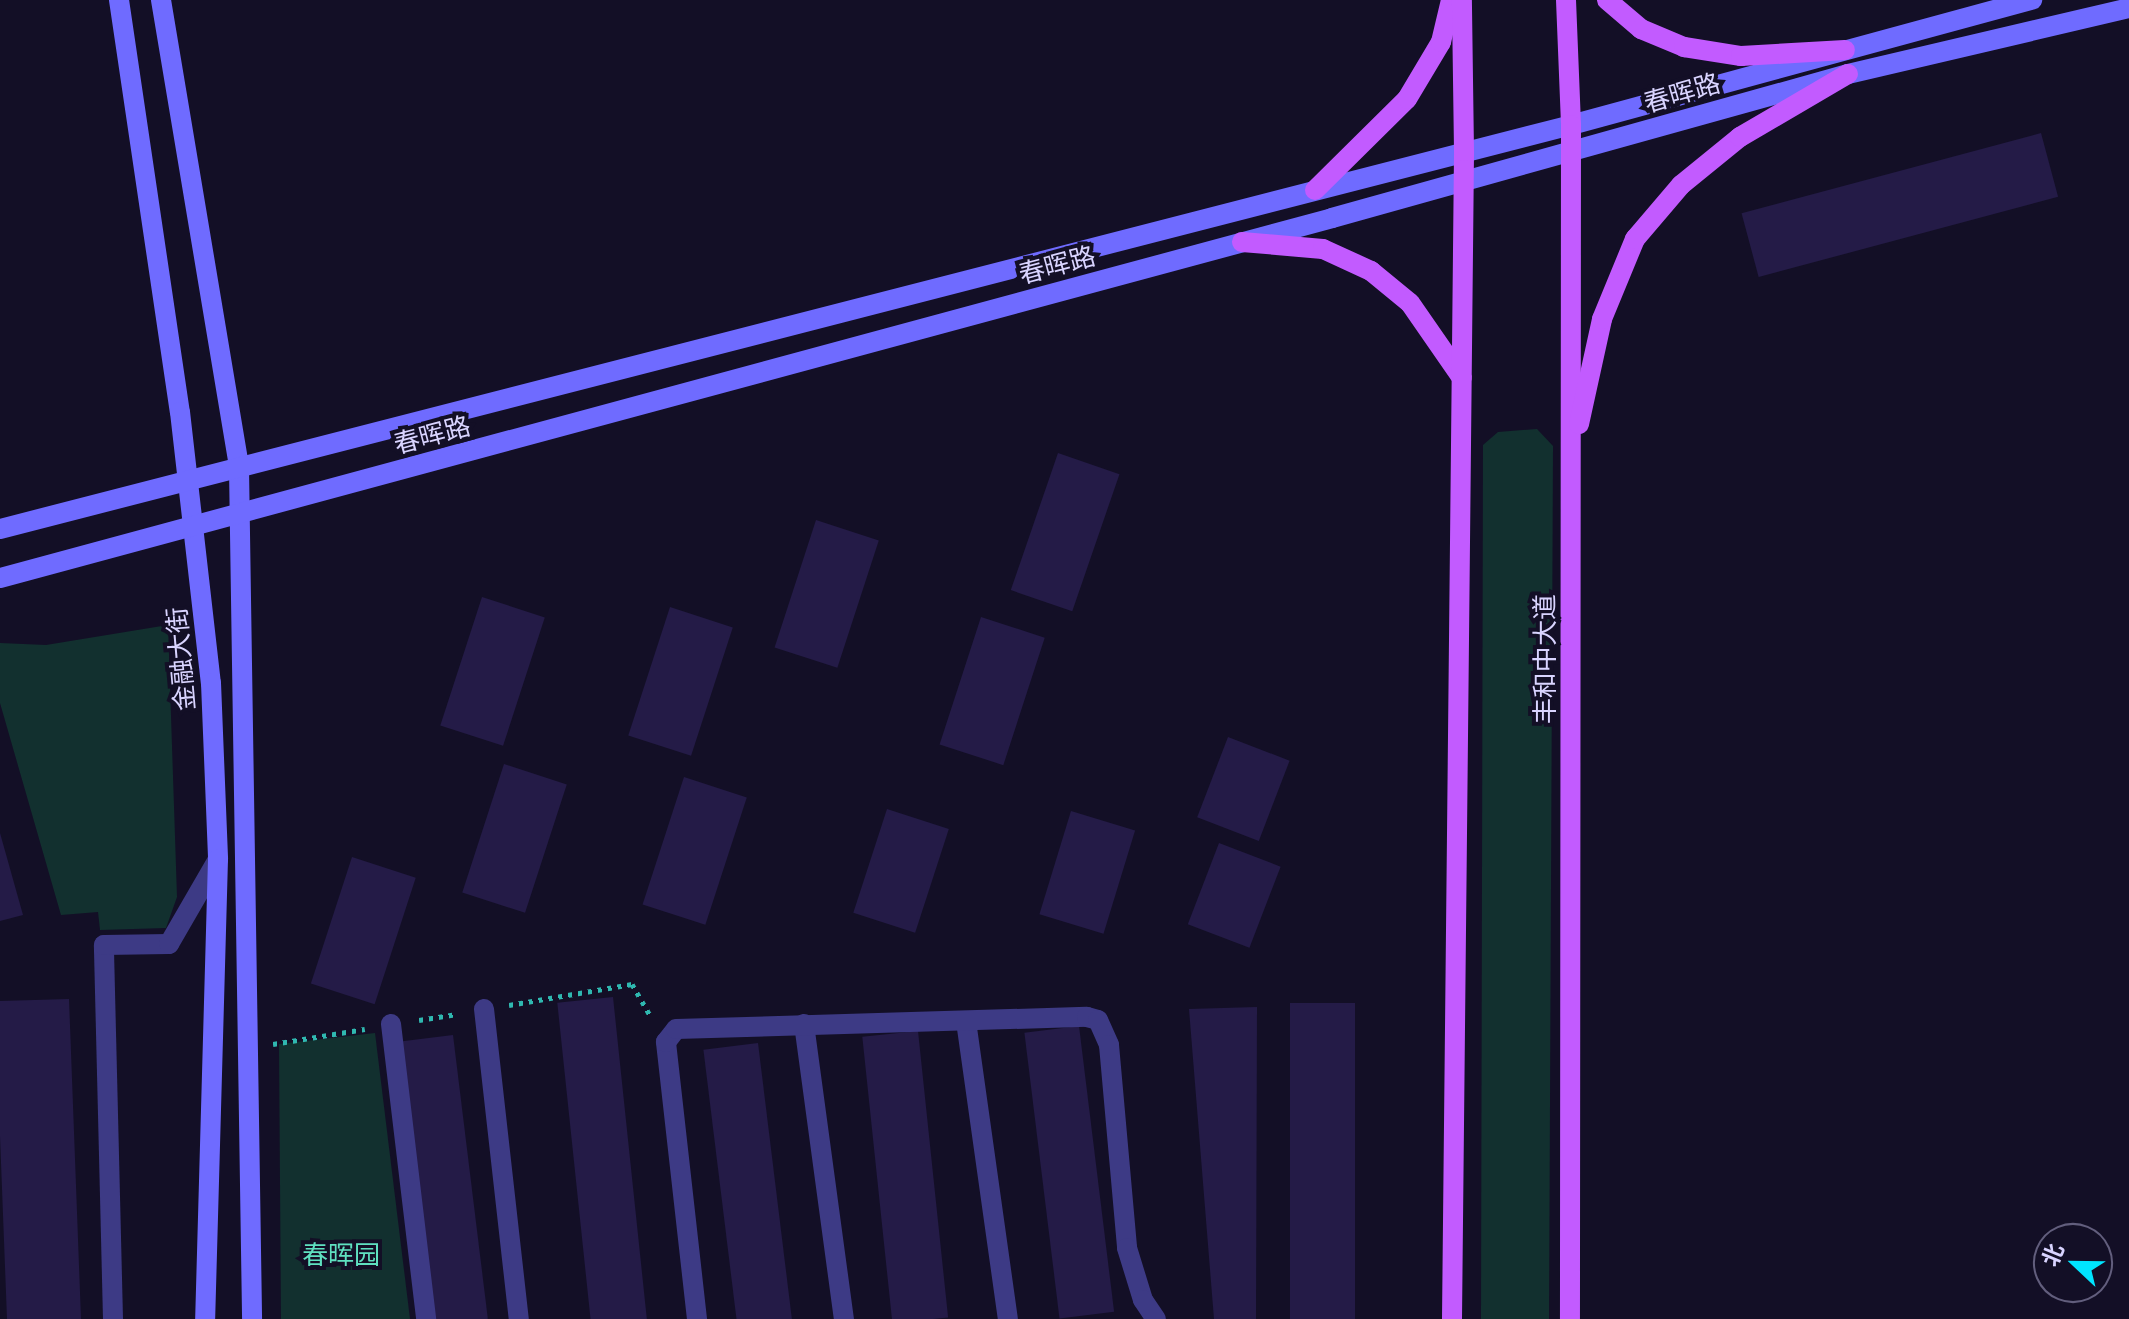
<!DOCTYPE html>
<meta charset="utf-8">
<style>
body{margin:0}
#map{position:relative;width:2129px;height:1319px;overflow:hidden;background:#130f26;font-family:Inter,"Noto Sans SC",sans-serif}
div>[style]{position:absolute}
.green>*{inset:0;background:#12302f}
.building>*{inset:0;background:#241b47;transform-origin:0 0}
.path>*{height:5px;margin-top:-2.5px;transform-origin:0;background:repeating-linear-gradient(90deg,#2fb8b0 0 4px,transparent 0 10px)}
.lane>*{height:20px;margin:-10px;padding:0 10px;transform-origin:10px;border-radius:10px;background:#3d3a85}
.street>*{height:20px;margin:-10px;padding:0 10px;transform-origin:10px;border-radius:10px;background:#3d3a85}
.secondary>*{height:20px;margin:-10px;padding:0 10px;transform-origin:10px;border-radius:10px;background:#6f6bff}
.primary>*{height:20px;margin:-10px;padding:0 10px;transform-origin:10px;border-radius:10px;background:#c25bff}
span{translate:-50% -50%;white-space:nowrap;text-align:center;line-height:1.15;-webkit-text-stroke:8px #130f26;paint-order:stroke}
.street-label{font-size:26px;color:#d9d4ff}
.park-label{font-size:26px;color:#5fe0c0}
.north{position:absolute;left:2033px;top:1223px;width:80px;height:80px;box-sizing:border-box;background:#130f26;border:2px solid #625e7d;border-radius:50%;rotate:292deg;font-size:22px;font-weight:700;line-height:32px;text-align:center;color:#d9d4ff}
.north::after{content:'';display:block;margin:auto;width:28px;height:36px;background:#00e5ff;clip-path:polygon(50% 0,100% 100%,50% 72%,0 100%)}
</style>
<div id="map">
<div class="green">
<i style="clip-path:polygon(1537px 429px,1553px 446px,1549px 1319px,1481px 1319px,1483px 445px,1498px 432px)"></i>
<i style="clip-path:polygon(168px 625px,177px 897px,166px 928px,100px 930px,98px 912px,61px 915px,0 703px,0 643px,46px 645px)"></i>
<i style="clip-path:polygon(375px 1033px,410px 1319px,281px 1319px,279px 1044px)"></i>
</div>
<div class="building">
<i style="left:2041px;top:133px;width:66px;height:310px;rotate:75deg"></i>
<i style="left:1058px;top:453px;width:65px;height:145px;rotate:19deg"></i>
<i style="left:816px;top:520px;width:66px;height:134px;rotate:18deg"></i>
<i style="left:482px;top:597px;width:66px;height:135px;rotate:18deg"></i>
<i style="left:670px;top:607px;width:66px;height:135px;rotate:18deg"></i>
<i style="left:981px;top:617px;width:67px;height:134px;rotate:18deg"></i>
<i style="left:1228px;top:737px;width:66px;height:86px;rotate:21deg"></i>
<i style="left:504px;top:764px;width:66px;height:135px;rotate:18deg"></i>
<i style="left:684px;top:777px;width:66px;height:134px;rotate:18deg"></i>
<i style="left:887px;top:809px;width:65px;height:109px;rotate:18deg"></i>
<i style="left:1071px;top:811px;width:67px;height:108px;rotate:17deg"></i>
<i style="clip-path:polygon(0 833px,23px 915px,0 921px)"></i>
<i style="left:1219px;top:843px;width:66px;height:87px;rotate:21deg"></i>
<i style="left:352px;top:857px;width:67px;height:133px;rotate:18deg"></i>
<i style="left:613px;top:997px;width:324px;height:56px;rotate:84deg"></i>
<i style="clip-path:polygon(69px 999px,81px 1319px,7px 1319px,0 1136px,0 1001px)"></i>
<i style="left:1290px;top:1003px;width:65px;height:316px"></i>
<i style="clip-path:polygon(1257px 1007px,1256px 1319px,1214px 1319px,1189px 1009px)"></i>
<i style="left:1079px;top:1026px;width:288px;height:55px;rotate:83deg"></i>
<i style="left:918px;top:1031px;width:288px;height:56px;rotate:84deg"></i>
<i style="left:453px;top:1035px;width:286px;height:55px;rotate:83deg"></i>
<i style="left:758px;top:1043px;width:278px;height:55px;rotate:83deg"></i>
</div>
<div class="path">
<i style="left:509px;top:1005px;width:125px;rotate:-9.7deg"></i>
<i style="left:632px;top:984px;width:38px;rotate:60deg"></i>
<i style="left:419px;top:1020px;width:37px;rotate:-9deg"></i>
<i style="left:273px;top:1044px;width:93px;rotate:-9.3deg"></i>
</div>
<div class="lane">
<i style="left:484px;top:1009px;width:312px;rotate:83.6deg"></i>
<i style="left:966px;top:1021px;width:301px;rotate:82deg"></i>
<i style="left:391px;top:1024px;width:297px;rotate:83.2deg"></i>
<i style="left:113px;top:1319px;width:374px;rotate:-91.4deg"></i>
<i style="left:104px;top:945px;width:65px;rotate:-0.9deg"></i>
<i style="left:169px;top:944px;width:98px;rotate:-60deg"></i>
</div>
<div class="street">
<i style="left:804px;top:1024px;width:298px;rotate:82.3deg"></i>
<i style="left:697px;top:1319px;width:279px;rotate:-96.4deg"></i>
<i style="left:666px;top:1042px;width:16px;rotate:-52deg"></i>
<i style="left:676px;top:1029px;width:411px;rotate:-1.7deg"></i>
<i style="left:1087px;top:1017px;width:11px;rotate:15deg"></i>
<i style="left:1098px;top:1020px;width:27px;rotate:66deg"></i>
<i style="left:1109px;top:1045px;width:204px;rotate:84.9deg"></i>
<i style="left:1127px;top:1248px;width:54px;rotate:72.9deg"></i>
<i style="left:1143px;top:1300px;width:23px;rotate:56deg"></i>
</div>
<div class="secondary">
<i style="left:119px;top:0;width:416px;rotate:81.6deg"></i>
<i style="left:180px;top:412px;width:273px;rotate:83.5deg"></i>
<i style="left:211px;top:683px;width:176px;rotate:87.7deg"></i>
<i style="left:218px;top:859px;width:460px;rotate:91.6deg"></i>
<i style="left:161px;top:0;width:474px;rotate:80.5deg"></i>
<i style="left:239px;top:468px;width:851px;rotate:89.12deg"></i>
<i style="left:0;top:529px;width:1622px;rotate:-14.42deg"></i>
<i style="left:1571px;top:125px;width:478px;rotate:-15.2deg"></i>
<i style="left:0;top:578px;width:1380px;rotate:-15.12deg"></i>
<i style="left:1332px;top:218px;width:536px;rotate:-15.59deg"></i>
<i style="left:1848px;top:74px;width:289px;rotate:-13.2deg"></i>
</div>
<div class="primary">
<i style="left:1566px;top:0;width:125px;rotate:87.7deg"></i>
<i style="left:1571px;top:125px;width:1194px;rotate:90.05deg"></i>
<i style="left:1607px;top:0;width:45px;rotate:40.5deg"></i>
<i style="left:1641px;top:29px;width:47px;rotate:22.7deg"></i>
<i style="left:1684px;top:47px;width:58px;rotate:9deg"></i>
<i style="left:1741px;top:56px;width:104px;rotate:-3.3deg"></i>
<i style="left:1315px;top:190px;width:129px;rotate:-44.7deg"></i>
<i style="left:1407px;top:99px;width:66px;rotate:-59.2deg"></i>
<i style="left:1441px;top:42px;width:43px;rotate:-76.6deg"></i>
<i style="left:1242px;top:242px;width:81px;rotate:4.9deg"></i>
<i style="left:1323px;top:249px;width:53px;rotate:24.6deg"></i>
<i style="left:1371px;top:271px;width:50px;rotate:39.4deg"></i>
<i style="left:1410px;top:303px;width:91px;rotate:55.3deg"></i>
<i style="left:1579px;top:424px;width:107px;rotate:-77.6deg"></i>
<i style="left:1602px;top:319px;width:87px;rotate:-67.6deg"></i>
<i style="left:1635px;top:239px;width:71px;rotate:-49.6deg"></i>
<i style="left:1681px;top:185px;width:76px;rotate:-39.1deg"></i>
<i style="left:1740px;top:137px;width:125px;rotate:-30.3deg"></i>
<i style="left:1452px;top:1319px;width:1168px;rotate:-89.41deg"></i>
<i style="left:1464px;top:151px;width:151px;rotate:-90.8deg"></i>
</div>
<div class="street-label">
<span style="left:1682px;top:93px;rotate:-16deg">春晖路</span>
<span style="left:1057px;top:265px;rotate:-15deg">春晖路</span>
<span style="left:432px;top:435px;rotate:-15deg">春晖路</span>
<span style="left:181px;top:659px;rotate:-95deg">金融大街</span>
<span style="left:1545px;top:659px;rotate:-90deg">丰和中大道</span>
</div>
<div class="park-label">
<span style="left:341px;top:1255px">春晖园</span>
</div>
<div class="north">北</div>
</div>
